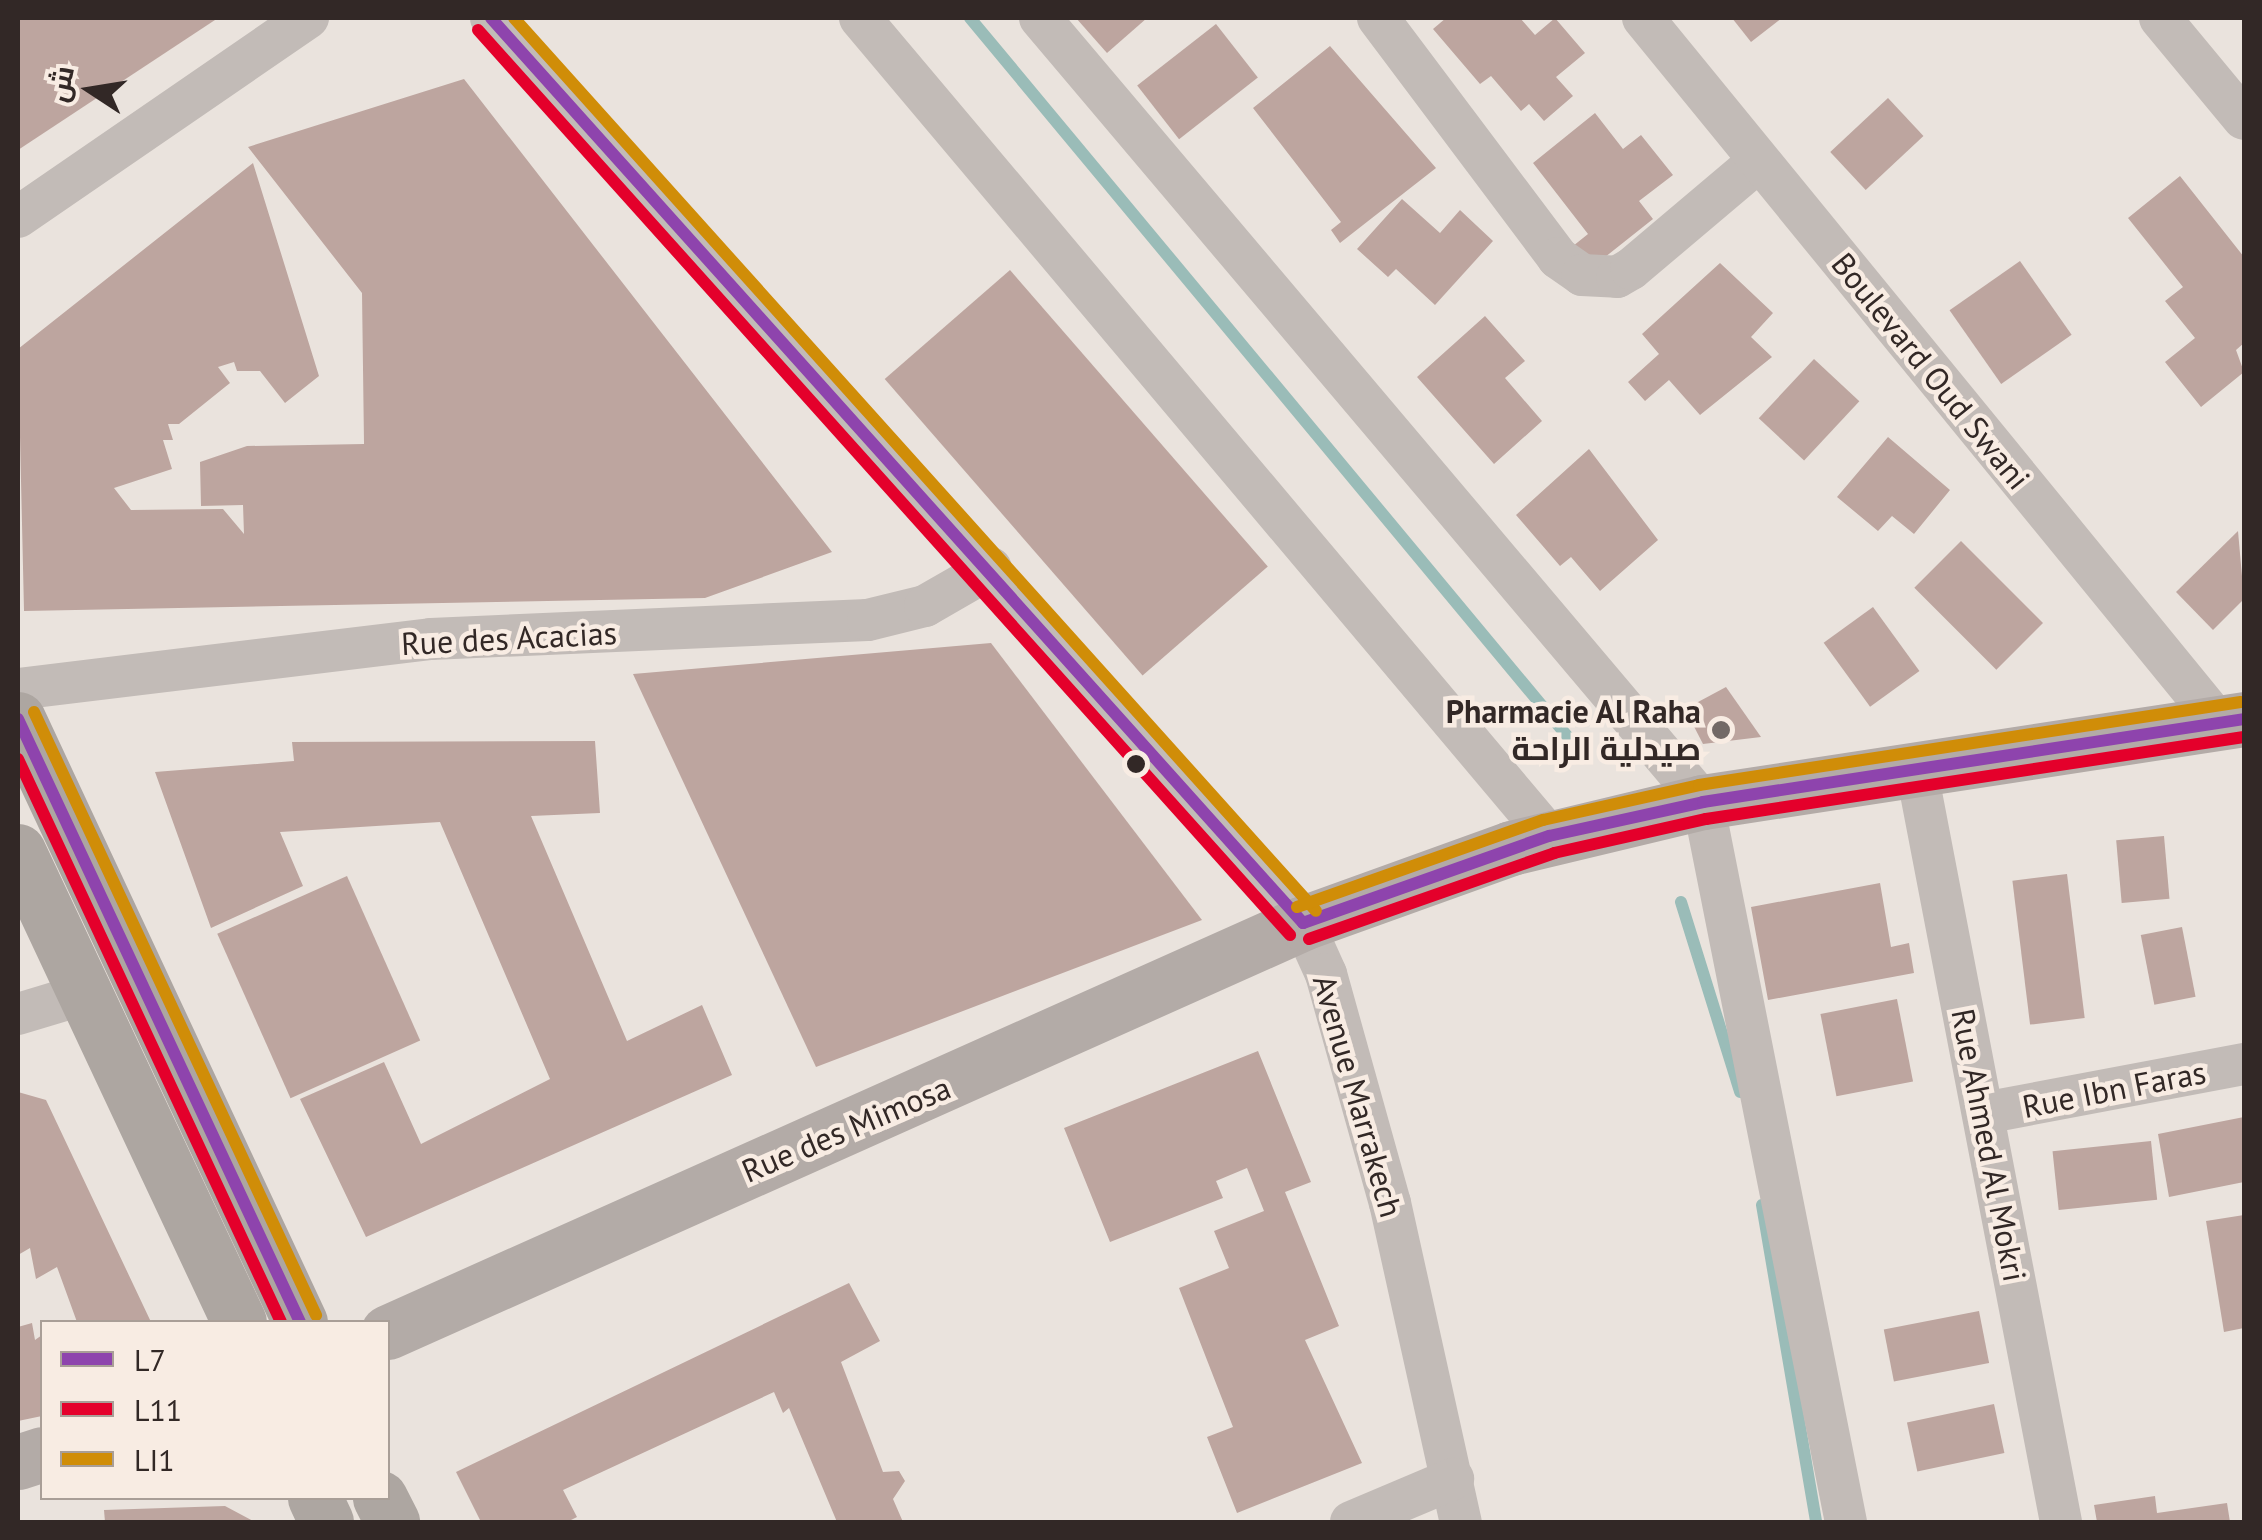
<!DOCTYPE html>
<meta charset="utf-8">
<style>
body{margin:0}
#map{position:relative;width:2262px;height:1540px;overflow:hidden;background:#eae3dd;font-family:"PT Sans",Cairo,sans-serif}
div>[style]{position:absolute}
.stream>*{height:12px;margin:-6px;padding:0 6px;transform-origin:6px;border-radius:6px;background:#9abcb8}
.building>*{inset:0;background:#bda59f;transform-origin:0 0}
.minor>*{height:42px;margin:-21px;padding:0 21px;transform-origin:21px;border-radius:21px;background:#c2bbb7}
.secondary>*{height:55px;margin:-27.5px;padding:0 27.5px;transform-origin:27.5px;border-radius:27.5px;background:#b3aba7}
.trunk>*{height:55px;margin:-27.5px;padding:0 27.5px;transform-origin:27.5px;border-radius:27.5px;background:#ada6a1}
.bus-1>*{height:12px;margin:-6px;padding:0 6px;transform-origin:6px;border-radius:6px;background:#8e44ad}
.bus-2>*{height:12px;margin:-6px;padding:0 6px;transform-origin:6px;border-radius:6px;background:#e4002b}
.bus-3>*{height:12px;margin:-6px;padding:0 6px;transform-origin:6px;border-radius:6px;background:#d08d08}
.dots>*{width:28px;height:28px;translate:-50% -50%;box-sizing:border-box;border:5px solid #f8ece3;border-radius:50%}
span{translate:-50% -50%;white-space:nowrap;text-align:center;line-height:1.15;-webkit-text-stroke:9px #f8ece3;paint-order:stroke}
.street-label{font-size:32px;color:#322826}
.poi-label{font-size:32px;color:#322826;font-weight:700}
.right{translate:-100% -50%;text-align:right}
.frame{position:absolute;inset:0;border:20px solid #322826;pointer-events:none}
.legend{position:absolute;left:40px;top:1320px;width:350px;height:180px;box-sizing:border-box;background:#f8ece3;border:2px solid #a99e97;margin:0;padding:12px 18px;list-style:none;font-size:30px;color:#322826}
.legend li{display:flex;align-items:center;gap:20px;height:50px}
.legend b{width:50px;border:2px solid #a99e97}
.north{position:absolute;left:40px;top:40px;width:100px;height:100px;-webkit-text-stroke:8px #f8ece3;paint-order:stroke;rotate:282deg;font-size:28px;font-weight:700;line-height:40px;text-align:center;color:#322826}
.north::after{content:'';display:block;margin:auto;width:35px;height:45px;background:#322826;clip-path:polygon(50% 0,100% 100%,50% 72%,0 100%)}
</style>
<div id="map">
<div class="stream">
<i style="left:970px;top:18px;width:943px;rotate:50.25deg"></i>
<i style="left:1681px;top:902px;width:199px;rotate:72.7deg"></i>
<i style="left:1762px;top:1205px;width:322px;rotate:80.3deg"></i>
</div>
<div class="building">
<i style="clip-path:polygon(18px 18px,218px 18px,18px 150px)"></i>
<i style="clip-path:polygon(1076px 18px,1147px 18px,1107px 53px)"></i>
<i style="clip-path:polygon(1446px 18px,1520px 18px,1535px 35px,1555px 18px,1585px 53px,1556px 77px,1573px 96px,1544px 121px,1529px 104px,1521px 111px,1491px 76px,1480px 84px,1433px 29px)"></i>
<i style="clip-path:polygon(1732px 18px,1782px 18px,1751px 42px)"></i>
<i style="left:1216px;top:24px;width:68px;height:100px;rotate:52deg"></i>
<i style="clip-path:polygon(1330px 46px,1436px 168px,1340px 243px,1331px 230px,1341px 222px,1253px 108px)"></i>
<i style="clip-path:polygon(464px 79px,832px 552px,705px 598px,24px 611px,18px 349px,253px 163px,319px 376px,285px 403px,260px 371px,237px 371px,234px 362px,218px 367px,230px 383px,179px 424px,168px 424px,173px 440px,163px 440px,172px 469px,114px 488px,131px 510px,223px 509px,244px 534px,243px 505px,201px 506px,200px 462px,247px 446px,364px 444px,362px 293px,248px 147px)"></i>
<i style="left:1888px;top:98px;width:52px;height:79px;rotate:47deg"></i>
<i style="clip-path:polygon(1595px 113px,1623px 149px,1641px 135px,1673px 175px,1639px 201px,1653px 219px,1590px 269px,1573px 246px,1588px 234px,1533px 163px)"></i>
<i style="clip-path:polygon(2180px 176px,2244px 257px,2244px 343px,2236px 350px,2244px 372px,2201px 407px,2165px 362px,2195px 338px,2165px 301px,2183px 287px,2128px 218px)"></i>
<i style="clip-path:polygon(1402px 199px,1440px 233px,1460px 210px,1493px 241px,1435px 305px,1396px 269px,1388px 277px,1357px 249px)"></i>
<i style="left:2020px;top:261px;width:90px;height:86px;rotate:55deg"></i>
<i style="clip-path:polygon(1720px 263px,1773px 313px,1751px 337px,1772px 357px,1700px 415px,1669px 380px,1645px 401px,1628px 382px,1659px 354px,1642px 334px)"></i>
<i style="left:1010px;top:270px;width:393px;height:166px;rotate:49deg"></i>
<i style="clip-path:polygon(1485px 316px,1525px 361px,1505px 378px,1542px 421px,1494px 464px,1417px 377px)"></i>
<i style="left:1814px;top:359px;width:62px;height:81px;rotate:43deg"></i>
<i style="clip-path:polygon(1888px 437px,1950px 490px,1914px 534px,1892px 516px,1878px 531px,1837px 497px)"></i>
<i style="clip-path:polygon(1589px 449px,1658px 540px,1600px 591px,1571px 557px,1560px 566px,1516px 515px)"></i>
<i style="clip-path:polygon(2238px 531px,2244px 599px,2213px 630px,2176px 592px)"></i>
<i style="left:1961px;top:541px;width:116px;height:66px;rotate:45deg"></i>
<i style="left:1873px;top:607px;width:79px;height:61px;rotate:54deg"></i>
<i style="clip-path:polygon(991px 643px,1202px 920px,816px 1067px,633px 674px)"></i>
<i style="clip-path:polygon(1726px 687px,1761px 737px,1703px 744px,1685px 709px)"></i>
<i style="clip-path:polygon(595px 741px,600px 813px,531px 816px,627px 1041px,702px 1005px,732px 1075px,366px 1237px,300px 1099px,384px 1062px,421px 1144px,550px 1079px,440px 822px,280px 832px,303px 886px,211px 928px,155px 772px,294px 761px,292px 742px)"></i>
<i style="left:2164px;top:836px;width:63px;height:48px;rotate:85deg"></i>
<i style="left:2067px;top:874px;width:145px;height:55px;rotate:83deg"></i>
<i style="left:347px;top:876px;width:180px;height:142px;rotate:66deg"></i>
<i style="clip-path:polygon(1880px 883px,1891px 947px,1909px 943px,1914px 973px,1768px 1000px,1751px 907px)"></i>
<i style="left:2182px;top:927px;width:71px;height:42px;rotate:79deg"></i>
<i style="left:1897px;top:999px;width:84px;height:78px;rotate:79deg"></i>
<i style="clip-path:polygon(1258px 1051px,1311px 1182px,1285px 1192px,1339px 1326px,1305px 1340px,1362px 1463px,1237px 1513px,1207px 1437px,1233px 1427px,1179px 1288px,1229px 1268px,1214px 1231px,1264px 1211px,1247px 1168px,1216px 1181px,1223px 1198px,1110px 1242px,1064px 1128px)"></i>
<i style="clip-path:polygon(18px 1092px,46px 1100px,151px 1322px,77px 1322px,57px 1267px,36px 1279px,30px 1248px,18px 1255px)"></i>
<i style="clip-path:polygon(2244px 1117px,2244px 1182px,2169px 1197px,2158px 1134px)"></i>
<i style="left:2151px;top:1141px;width:59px;height:99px;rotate:84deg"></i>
<i style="clip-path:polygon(2244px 1215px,2244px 1328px,2224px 1332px,2206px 1221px)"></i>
<i style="clip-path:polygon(849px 1283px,880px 1341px,841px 1362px,883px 1472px,899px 1471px,905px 1481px,893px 1499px,903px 1522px,837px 1522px,789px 1408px,783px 1413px,774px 1392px,563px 1490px,577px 1517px,567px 1522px,481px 1522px,456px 1472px)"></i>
<i style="left:1979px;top:1311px;width:53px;height:97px;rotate:79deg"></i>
<i style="clip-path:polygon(32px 1323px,35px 1340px,42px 1335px,42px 1416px,18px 1421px,18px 1327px)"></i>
<i style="left:1994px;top:1404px;width:50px;height:89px;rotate:78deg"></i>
<i style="clip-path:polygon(2155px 1496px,2157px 1513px,2227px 1503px,2230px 1522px,2097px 1522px,2094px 1505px)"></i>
<i style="clip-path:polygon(225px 1506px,255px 1522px,105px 1522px,104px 1510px)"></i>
</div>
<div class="minor">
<i style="left:491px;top:18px;width:1216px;rotate:48.1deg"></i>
<i style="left:1303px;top:923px;width:56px;rotate:65.7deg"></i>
<i style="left:1326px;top:974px;width:238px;rotate:74.4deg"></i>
<i style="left:1390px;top:1203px;width:327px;rotate:77.5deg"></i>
<i style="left:860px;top:18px;width:1070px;rotate:49.89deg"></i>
<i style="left:1040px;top:18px;width:1027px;rotate:49.78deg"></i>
<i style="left:1703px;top:802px;width:734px;rotate:78.77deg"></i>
<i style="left:1378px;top:18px;width:300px;rotate:53.1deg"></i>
<i style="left:1558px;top:258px;width:29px;rotate:35deg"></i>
<i style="left:1582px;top:275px;width:35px;rotate:3deg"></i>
<i style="left:1617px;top:277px;width:16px;rotate:-30deg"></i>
<i style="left:1631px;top:269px;width:167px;rotate:-40.2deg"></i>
<i style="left:1643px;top:18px;width:910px;rotate:50.75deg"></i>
<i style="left:2160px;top:18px;width:131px;rotate:50.3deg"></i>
<i style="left:18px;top:217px;width:352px;rotate:-34.5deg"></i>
<i style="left:18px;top:689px;width:416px;rotate:-6.9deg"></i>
<i style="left:431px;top:639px;width:437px;rotate:-2.5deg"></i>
<i style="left:868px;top:620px;width:59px;rotate:-13.8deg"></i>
<i style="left:925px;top:606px;width:76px;rotate:-29.9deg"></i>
<i style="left:1916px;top:767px;width:769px;rotate:79.13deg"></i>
<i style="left:18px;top:1014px;width:76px;rotate:-16.8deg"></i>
<i style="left:1984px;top:1113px;width:265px;rotate:-10.7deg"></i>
<i style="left:1351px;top:1522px;width:111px;rotate:-22.9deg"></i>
</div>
<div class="secondary">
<i style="left:388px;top:1332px;width:1002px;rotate:-24.08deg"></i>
<i style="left:1303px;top:923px;width:221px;rotate:-19.8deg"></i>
<i style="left:1511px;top:848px;width:197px;rotate:-13.5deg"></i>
<i style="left:1703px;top:802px;width:547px;rotate:-8.72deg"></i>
<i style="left:18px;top:1462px;width:25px;rotate:-18deg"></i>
</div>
<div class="trunk">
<i style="left:18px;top:719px;width:666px;rotate:64.94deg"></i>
<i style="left:18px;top:851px;width:520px;rotate:64.86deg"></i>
<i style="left:315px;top:1498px;width:26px;rotate:65deg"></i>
<i style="left:380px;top:1498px;width:27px;rotate:63deg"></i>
</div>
<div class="bus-1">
<i style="left:491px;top:18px;width:1216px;rotate:48.1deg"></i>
<i style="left:18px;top:719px;width:666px;rotate:64.94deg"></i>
<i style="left:1303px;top:923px;width:261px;rotate:-19.5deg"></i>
<i style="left:1549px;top:836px;width:158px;rotate:-12.4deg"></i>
<i style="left:1703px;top:802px;width:547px;rotate:-8.72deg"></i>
</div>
<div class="bus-2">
<i style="left:478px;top:30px;width:1216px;rotate:48.1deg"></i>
<i style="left:18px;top:759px;width:621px;rotate:64.96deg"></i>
<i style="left:1309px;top:939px;width:260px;rotate:-19.3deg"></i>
<i style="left:1554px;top:853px;width:156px;rotate:-12.6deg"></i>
<i style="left:1706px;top:819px;width:544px;rotate:-8.67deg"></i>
</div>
<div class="bus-3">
<i style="left:514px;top:18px;width:1200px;rotate:48.07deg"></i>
<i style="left:34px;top:712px;width:666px;rotate:64.94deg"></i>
<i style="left:1297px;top:907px;width:261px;rotate:-19.5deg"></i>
<i style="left:1543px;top:820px;width:160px;rotate:-12.6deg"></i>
<i style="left:1699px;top:785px;width:548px;rotate:-8.71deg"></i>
</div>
<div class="dots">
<i style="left:1721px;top:730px;background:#726966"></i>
<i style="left:1136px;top:764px;background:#322826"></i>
</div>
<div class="street-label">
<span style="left:1931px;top:371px;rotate:51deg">Boulevard Oud Swani</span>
<span style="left:509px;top:638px;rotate:-3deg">Rue des Acacias</span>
<span style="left:2114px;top:1089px;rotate:-11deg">Rue Ibn Faras</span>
<span style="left:1358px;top:1096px;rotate:74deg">Avenue Marrakech</span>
<span style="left:846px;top:1129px;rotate:-23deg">Rue des Mimosa</span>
<span style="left:1989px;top:1145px;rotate:79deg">Rue Ahmed Al Mokri</span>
</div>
<div class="poi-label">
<span class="right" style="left:1701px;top:730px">Pharmacie Al Raha<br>صيدلية الراحة</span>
</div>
<div class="frame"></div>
<ul class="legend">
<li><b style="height:12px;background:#8e44ad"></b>L7</li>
<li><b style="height:12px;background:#e4002b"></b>L11</li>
<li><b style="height:12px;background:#d08d08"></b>LI1</li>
</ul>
<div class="north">ش</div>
</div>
